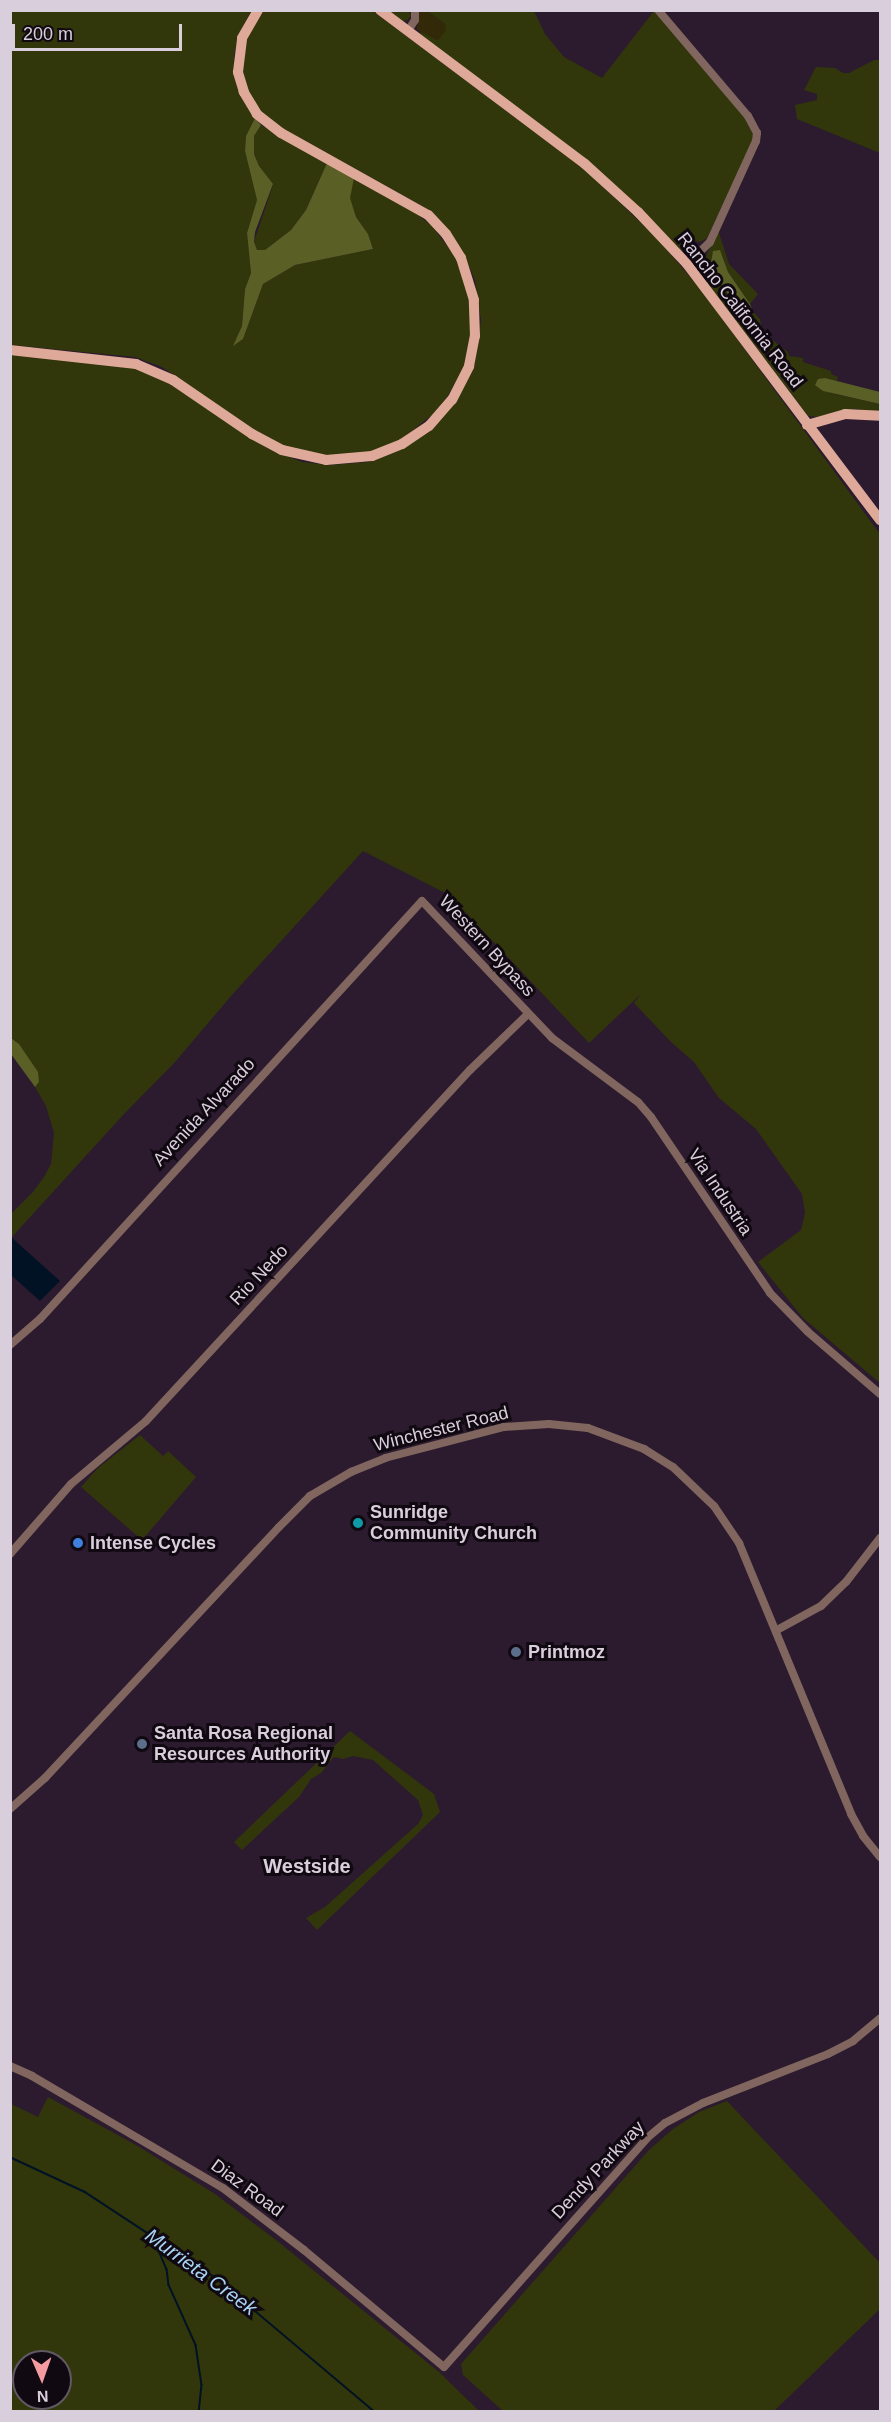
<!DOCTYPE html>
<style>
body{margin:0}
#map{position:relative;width:891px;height:2422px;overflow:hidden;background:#2c1b2e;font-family:Helvetica,sans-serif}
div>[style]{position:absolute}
.green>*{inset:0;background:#32360b}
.forest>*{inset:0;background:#5a5f26}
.sand>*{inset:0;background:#312908}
.water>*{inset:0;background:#001224}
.stream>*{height:1.5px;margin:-0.75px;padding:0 0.75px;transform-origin:0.75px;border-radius:0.75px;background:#001224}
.minor>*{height:8px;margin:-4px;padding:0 4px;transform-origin:4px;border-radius:4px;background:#80665e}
.major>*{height:10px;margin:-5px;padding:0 5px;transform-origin:5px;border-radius:5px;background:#dfa99a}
.dots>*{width:16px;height:16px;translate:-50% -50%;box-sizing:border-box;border:3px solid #100911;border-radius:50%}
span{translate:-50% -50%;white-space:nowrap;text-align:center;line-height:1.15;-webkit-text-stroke:6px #100911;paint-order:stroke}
.street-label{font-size:18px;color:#d9cedb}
.poi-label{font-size:18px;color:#d9cedb;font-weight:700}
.left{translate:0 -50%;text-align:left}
.neighbourhood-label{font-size:20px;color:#d9cedb;font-weight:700}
.water-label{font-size:20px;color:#a7d2f4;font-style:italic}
.frame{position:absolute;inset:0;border:12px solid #d9cedb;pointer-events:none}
.north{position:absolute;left:12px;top:2350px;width:60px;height:60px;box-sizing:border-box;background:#100911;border:2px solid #605862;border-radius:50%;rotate:178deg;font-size:16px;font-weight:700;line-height:24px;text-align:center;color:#d9cedb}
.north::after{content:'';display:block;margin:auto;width:21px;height:27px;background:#f49aa1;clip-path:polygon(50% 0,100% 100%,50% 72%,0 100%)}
.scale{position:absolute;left:12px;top:24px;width:170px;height:27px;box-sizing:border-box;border:3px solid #d9cedb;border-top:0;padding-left:8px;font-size:18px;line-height:21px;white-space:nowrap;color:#d9cedb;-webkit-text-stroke:4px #100911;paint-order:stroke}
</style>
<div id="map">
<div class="green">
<i style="clip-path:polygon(11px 11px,251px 11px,238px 36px,234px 57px,240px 96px,255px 118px,246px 136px,245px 151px,257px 200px,247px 233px,251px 273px,245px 289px,242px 326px,234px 345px,243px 339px,263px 284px,295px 265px,373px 249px,368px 234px,356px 217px,349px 198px,354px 178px,417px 214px,432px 226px,455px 256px,469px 295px,471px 330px,464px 366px,446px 399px,433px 414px,401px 440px,373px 451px,324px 457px,290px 449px,258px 433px,162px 367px,135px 357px,11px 345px,10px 75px,13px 73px,11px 73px)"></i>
<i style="clip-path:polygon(264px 11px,373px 11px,583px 168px,657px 238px,702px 291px,880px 534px,880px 1383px,803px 1318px,758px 1262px,801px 1230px,805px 1213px,802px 1194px,756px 1129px,719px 1098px,694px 1062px,671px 1042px,634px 1003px,641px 994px,589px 1043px,449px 895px,363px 851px,231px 996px,175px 1062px,124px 1114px,11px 1238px,11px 1214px,33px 1192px,44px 1177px,51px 1164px,54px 1133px,46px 1106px,35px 1087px,39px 1082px,19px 1044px,11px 1037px,11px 354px,133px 367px,172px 385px,267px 448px,302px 462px,329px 465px,369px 462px,390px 454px,456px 403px,477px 352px,481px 320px,475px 280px,462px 250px,424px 207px,282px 128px,265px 116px,253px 101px,243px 76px,243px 50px,252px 27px)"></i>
<i style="clip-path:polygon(387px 11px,409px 11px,411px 16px,408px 20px,402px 21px)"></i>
<i style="clip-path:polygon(427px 11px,534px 11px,545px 34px,564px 57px,602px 78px,654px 11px,745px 116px,753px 131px,753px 140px,707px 238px,700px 242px,691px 240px,682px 252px,650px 219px,418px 33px,424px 32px,437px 40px,445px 24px)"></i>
<i style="clip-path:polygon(874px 60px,880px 60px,880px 153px,797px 119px,795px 105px,817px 100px,817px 94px,804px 90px,816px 67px,835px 68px,843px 73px,849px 73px)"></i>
<i style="clip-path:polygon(261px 125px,327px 163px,306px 210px,291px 230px,265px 250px,257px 250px,254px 242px,273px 185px,259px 166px,254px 154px,254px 136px)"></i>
<i style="clip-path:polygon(718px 230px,729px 264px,758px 294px,750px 304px,728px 272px,722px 255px,712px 254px,710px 267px,734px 303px,746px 315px,753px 312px,760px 319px,762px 332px,788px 352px,789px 356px,803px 358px,803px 362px,831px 371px,831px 374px,838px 377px,837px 381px,825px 378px,830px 393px,880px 404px,880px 413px,856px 409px,817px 417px,808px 416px,699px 272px)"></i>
<i style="clip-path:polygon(140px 1435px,163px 1456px,168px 1451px,196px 1477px,142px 1540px,81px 1487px,98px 1468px)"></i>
<i style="clip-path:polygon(350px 1731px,434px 1794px,440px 1812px,317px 1930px,306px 1918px,325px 1907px,418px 1824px,423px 1815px,418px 1800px,373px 1760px,353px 1756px,343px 1759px,334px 1757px,321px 1773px,311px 1779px,299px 1797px,242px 1850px,234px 1842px)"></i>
<i style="clip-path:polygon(evenodd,48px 2097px,136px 2145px,215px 2194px,276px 2240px,439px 2372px,479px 2411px,11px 2411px,11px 2104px,38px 2117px,48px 2097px,24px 2362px,60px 2362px,60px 2398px,24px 2398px,24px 2362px)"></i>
<i style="clip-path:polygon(727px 2101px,880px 2263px,880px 2309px,774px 2411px,503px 2411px,463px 2375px,461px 2364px,649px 2150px,673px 2129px,699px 2112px)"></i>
</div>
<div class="forest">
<i style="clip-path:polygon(255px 118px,261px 125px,254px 136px,254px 154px,259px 166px,273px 184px,255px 232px,254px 242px,257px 250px,265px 250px,291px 230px,306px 210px,327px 163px,354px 178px,350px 198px,356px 217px,368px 234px,373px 249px,295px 265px,263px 284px,243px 339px,233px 346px,242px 326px,245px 289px,251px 273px,247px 233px,257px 200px,245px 151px,246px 136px)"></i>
<i style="clip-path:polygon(720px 250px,728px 272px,750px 304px,753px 312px,750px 315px,746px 315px,734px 303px,710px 267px,713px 251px)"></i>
<i style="clip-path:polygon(825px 378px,880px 392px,880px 404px,823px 391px,815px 385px,818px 379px)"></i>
<i style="clip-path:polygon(10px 1037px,19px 1044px,38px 1072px,39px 1082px,35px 1087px,11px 1054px)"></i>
</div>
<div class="sand">
<i style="clip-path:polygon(417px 11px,427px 11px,445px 24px,446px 30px,438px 40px,417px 30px)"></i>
</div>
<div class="water">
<i style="clip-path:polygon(11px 1237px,60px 1281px,40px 1301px,11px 1275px)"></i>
</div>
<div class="stream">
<i style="left:10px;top:2157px;width:83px;rotate:25deg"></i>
<i style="left:85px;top:2192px;width:157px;rotate:33.3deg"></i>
<i style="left:216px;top:2278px;width:208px;rotate:40.1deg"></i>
<i style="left:154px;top:2239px;width:33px;rotate:67deg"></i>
<i style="left:167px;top:2269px;width:16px;rotate:83deg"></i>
<i style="left:169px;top:2285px;width:66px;rotate:65.8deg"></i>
<i style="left:196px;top:2345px;width:40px;rotate:81.5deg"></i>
<i style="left:202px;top:2385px;width:27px;rotate:96deg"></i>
</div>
<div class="minor">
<i style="left:658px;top:10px;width:139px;rotate:49.7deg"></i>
<i style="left:748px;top:116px;width:19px;rotate:62deg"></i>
<i style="left:757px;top:133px;width:8px;rotate:97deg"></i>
<i style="left:756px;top:141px;width:111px;rotate:114.5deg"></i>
<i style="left:710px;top:242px;width:32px;rotate:136deg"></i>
<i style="left:408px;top:31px;width:13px;rotate:-58deg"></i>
<i style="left:415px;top:20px;width:10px;rotate:-90deg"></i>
<i style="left:10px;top:1345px;width:40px;rotate:-41deg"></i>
<i style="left:40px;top:1319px;width:566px;rotate:-47.58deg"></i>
<i style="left:422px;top:901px;width:189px;rotate:46.5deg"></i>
<i style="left:552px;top:1038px;width:107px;rotate:36.7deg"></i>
<i style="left:638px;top:1102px;width:20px;rotate:49deg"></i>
<i style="left:651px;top:1117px;width:212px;rotate:55.9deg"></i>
<i style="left:770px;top:1293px;width:54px;rotate:45.7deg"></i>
<i style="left:808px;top:1332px;width:95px;rotate:40.7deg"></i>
<i style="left:10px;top:1554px;width:93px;rotate:-48.9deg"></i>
<i style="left:71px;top:1484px;width:98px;rotate:-40deg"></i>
<i style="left:146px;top:1421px;width:478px;rotate:-47.3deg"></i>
<i style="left:470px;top:1070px;width:81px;rotate:-44deg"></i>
<i style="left:777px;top:1630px;width:50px;rotate:-28.6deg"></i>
<i style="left:821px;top:1606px;width:35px;rotate:-44deg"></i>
<i style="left:846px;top:1582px;width:56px;rotate:-52.3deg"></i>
<i style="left:10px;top:1809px;width:47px;rotate:-41.5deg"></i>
<i style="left:45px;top:1778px;width:343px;rotate:-47deg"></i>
<i style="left:279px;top:1527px;width:44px;rotate:-45deg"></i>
<i style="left:310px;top:1496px;width:48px;rotate:-30.3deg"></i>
<i style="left:351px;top:1472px;width:37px;rotate:-22deg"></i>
<i style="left:385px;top:1458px;width:123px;rotate:-14.6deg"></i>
<i style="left:504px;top:1427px;width:45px;rotate:-3.8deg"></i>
<i style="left:549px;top:1424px;width:39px;rotate:6deg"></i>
<i style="left:588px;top:1428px;width:60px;rotate:20.6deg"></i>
<i style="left:644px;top:1449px;width:34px;rotate:32deg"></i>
<i style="left:673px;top:1467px;width:57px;rotate:43.6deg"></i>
<i style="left:714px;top:1506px;width:45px;rotate:56deg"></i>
<i style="left:739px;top:1543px;width:293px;rotate:67.5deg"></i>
<i style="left:851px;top:1814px;width:25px;rotate:61deg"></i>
<i style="left:863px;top:1836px;width:27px;rotate:51deg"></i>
<i style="left:10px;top:2066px;width:24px;rotate:24deg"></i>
<i style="left:32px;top:2076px;width:221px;rotate:30.4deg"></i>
<i style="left:223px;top:2188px;width:102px;rotate:37.4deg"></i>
<i style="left:304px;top:2250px;width:182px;rotate:39.9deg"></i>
<i style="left:444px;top:2367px;width:306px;rotate:-48.4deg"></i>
<i style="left:647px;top:2138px;width:23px;rotate:-40deg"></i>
<i style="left:665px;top:2123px;width:43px;rotate:-27.8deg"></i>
<i style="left:703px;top:2103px;width:134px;rotate:-21.4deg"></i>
<i style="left:828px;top:2054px;width:28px;rotate:-27deg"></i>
<i style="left:853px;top:2041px;width:35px;rotate:-40deg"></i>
</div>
<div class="major">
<i style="left:380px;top:10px;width:256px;rotate:36.9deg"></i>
<i style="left:585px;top:164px;width:72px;rotate:42.2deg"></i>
<i style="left:638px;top:212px;width:71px;rotate:46.7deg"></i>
<i style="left:687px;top:264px;width:321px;rotate:53deg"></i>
<i style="left:10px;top:350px;width:127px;rotate:6.3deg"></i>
<i style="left:136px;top:364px;width:40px;rotate:23.4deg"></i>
<i style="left:173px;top:380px;width:96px;rotate:34.4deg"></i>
<i style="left:252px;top:434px;width:34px;rotate:28deg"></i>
<i style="left:282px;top:450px;width:45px;rotate:12.8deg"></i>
<i style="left:326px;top:460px;width:46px;rotate:-5deg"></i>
<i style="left:372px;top:456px;width:32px;rotate:-22deg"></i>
<i style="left:402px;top:444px;width:32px;rotate:-34deg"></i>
<i style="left:429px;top:426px;width:35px;rotate:-49deg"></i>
<i style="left:452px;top:400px;width:38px;rotate:-63deg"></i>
<i style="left:469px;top:366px;width:31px;rotate:-79deg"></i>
<i style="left:475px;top:336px;width:36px;rotate:-92deg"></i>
<i style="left:474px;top:300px;width:44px;rotate:-107.2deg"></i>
<i style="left:461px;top:258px;width:28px;rotate:-122deg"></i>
<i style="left:446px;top:234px;width:26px;rotate:-133deg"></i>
<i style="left:428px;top:215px;width:168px;rotate:-150.8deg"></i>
<i style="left:281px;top:133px;width:31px;rotate:-142deg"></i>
<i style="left:257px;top:114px;width:26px;rotate:-121deg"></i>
<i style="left:244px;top:92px;width:21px;rotate:-107deg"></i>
<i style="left:238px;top:72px;width:34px;rotate:-83deg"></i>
<i style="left:242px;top:38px;width:32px;rotate:-60deg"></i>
<i style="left:807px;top:425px;width:40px;rotate:-16deg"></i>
<i style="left:845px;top:414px;width:35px;rotate:3deg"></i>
</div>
<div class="dots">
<i style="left:358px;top:1523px;background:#0f9aa8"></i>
<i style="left:78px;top:1543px;background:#3f7fe0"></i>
<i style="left:516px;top:1652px;background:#5c6f8a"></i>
<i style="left:142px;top:1744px;background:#5c6f8a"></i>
</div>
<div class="street-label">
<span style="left:740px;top:310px;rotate:52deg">Rancho California Road</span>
<span style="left:487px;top:946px;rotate:47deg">Western Bypass</span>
<span style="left:204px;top:1112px;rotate:-47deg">Avenida Alvarado</span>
<span style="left:720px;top:1192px;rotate:56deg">Via Industria</span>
<span style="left:259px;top:1275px;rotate:-47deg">Rio Nedo</span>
<span style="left:441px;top:1429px;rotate:-14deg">Winchester Road</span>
<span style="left:598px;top:2170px;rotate:-47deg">Dendy Parkway</span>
<span style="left:247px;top:2188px;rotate:36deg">Diaz Road</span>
</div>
<div class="poi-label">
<span class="left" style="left:370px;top:1523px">Sunridge<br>Community Church</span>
<span class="left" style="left:90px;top:1543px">Intense Cycles</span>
<span class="left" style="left:528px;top:1652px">Printmoz</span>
<span class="left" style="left:154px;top:1744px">Santa Rosa Regional<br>Resources Authority</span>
</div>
<div class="neighbourhood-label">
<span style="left:307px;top:1866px">Westside</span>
</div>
<div class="water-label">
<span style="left:201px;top:2272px;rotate:36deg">Murrieta Creek</span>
</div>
<div class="frame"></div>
<div class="north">N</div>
<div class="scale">200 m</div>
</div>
